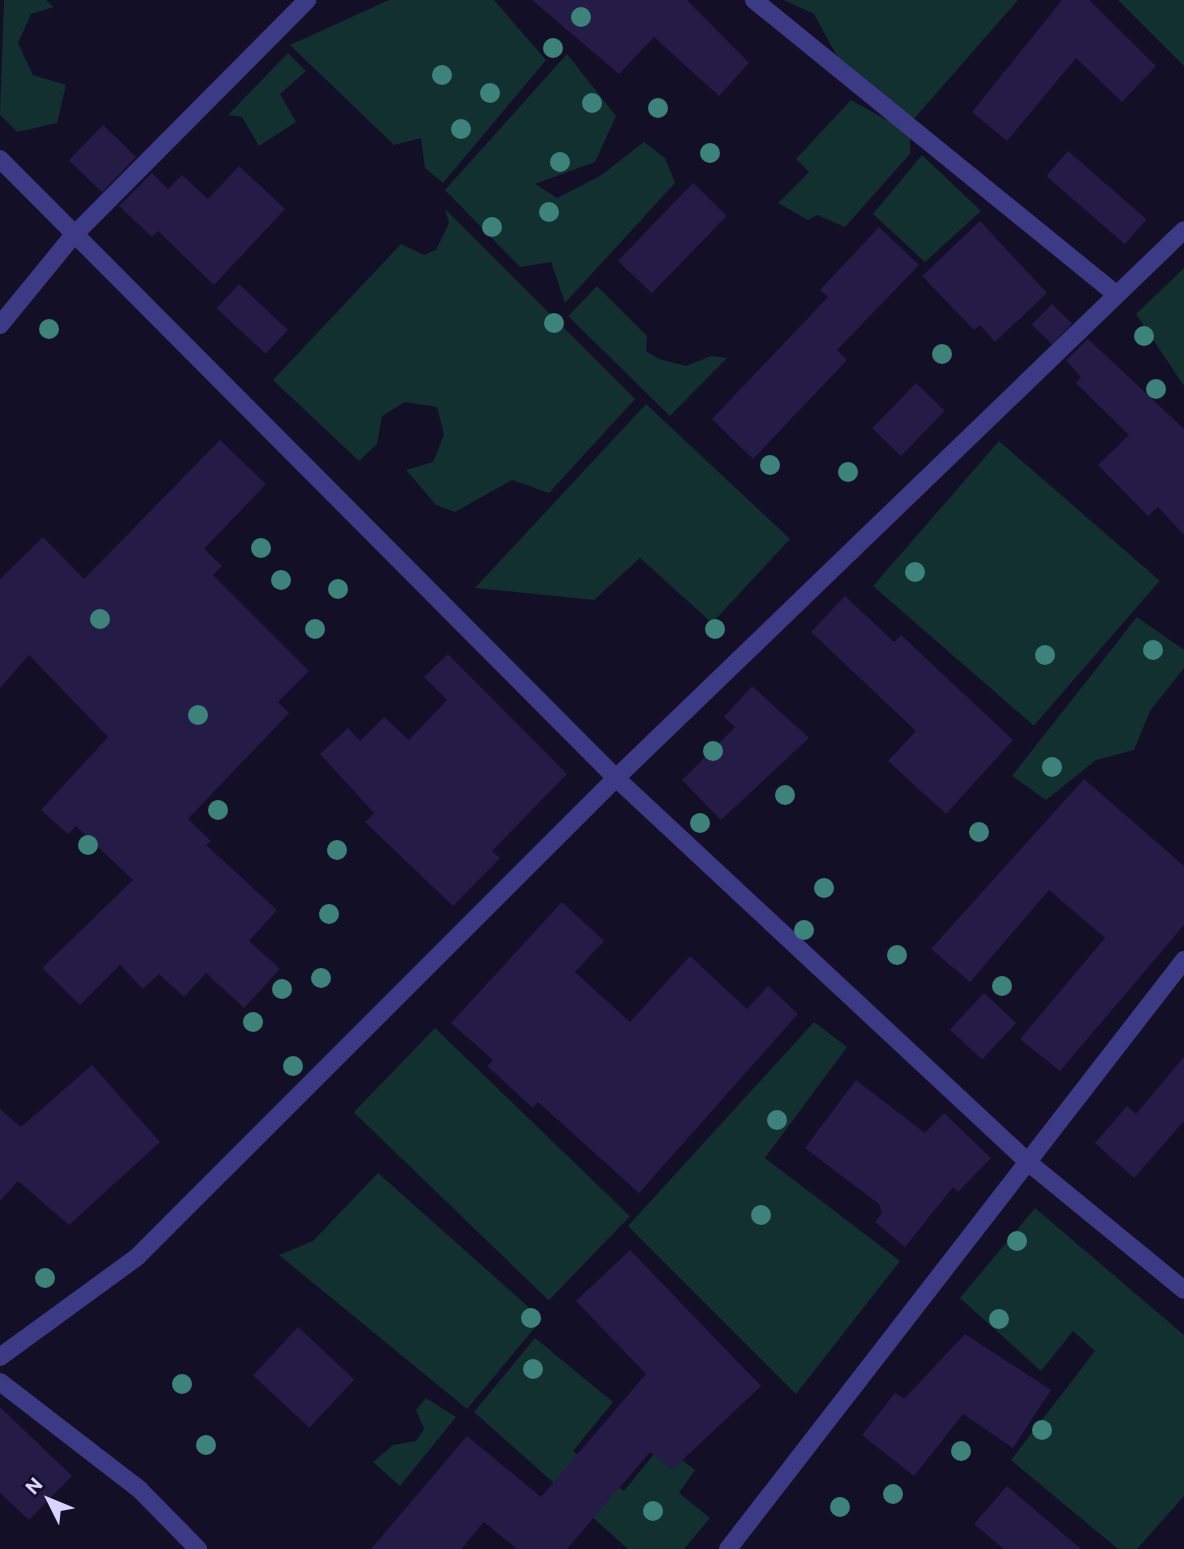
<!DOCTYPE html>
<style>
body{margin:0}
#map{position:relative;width:1184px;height:1549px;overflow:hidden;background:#130f26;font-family:Commissioner,sans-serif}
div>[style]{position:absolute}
.green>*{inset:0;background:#12302f;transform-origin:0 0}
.building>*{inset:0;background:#241b47;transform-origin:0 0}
.minor>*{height:18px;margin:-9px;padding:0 9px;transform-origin:9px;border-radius:9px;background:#3d3a85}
.trees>*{width:20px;height:20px;margin:-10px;border-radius:50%;background:#3d827b}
span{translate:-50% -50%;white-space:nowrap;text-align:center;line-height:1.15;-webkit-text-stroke:5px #130f26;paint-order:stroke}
.north{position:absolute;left:14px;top:1465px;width:70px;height:70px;-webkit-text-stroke:5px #130f26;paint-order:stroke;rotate:313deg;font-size:19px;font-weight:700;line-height:28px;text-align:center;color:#d9d4ff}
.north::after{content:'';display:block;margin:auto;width:24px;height:32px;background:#d9d4ff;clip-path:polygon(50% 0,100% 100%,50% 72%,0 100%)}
</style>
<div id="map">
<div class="green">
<i style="clip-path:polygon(4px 0,46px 0,54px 7px,31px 14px,18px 43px,33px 75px,66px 85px,57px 123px,17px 132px,0 115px)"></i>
<i style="clip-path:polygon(389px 0,494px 0,546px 60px,443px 183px,425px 168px,421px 138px,394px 145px,290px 45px)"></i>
<i style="clip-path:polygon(784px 0,1018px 0,913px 120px,838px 58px,814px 14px)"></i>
<i style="clip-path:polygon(1118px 0,1184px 0,1184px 66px)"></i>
<i style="clip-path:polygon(288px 53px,306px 71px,280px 94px,296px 122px,259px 146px,242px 117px,228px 115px)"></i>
<i style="clip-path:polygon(567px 54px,616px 116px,595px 162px,535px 184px,557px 198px,600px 176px,644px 142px,665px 158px,675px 183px,565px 303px,551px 262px,520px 267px,445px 190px)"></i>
<i style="clip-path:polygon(851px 100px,910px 133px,910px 154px,845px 227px,817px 215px,808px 220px,778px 203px,809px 172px,796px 159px)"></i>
<i style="clip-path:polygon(922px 155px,981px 211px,925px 262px,873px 214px)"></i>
<i style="clip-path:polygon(445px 209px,635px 399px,549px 493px,512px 480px,455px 512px,436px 505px,406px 470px,433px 462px,444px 435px,437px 407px,405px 402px,382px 416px,377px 444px,359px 461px,273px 380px,401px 244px,424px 255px,436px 250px,449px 223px)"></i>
<i style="clip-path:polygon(1184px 268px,1184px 386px,1136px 314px)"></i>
<i style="clip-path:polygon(597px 286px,647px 336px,646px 351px,659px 359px,686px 366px,711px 356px,727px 358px,670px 416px,568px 316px)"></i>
<i style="clip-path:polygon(646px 404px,790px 539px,712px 623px,640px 558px,594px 600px,475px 588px)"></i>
<i style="left:999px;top:441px;width:213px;height:192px;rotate:41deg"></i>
<i style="clip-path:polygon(1137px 617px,1184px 650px,1184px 668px,1150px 711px,1134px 750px,1096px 760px,1046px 800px,1012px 776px)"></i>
<i style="clip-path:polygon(814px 1022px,847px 1047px,765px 1158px,900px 1261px,796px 1394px,628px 1226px)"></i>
<i style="left:435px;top:1028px;width:271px;height:117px;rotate:44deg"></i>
<i style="clip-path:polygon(378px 1173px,542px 1319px,467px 1409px,279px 1255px,313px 1241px)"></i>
<i style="clip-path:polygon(1035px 1208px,1184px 1335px,1184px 1496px,1137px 1549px,1118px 1549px,1011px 1460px,1095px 1351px,1073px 1331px,1041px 1371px,960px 1298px)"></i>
<i style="clip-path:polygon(535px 1338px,613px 1402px,573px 1451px,624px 1491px,662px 1444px,695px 1470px,679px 1493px,710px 1518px,684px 1549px,628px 1549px,474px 1412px)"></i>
<i style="clip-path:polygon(426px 1398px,456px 1417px,400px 1486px,373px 1462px,393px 1445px,416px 1441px,424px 1429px,416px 1410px)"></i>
</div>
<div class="building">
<i style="clip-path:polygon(532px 0,687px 0,749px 63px,719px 96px,654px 37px,619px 74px)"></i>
<i style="clip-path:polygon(1062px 0,1089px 0,1156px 66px,1122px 102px,1076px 58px,1007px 141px,972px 112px)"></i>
<i style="left:103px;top:125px;width:46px;height:49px;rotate:44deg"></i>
<i style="left:1068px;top:151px;width:104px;height:33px;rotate:41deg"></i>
<i style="clip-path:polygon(239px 166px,285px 209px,214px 285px,158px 231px,152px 237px,119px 206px,152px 173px,168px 189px,182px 175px,208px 199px)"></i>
<i style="left:693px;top:183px;width:47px;height:108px;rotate:44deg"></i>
<i style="clip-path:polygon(980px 221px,1047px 293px,995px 342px,980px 325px,974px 330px,922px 276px)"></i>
<i style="clip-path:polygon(879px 227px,919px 265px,837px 350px,847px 360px,753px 459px,712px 419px,828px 297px,820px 290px)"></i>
<i style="left:239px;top:284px;width:67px;height:33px;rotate:43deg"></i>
<i style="left:1052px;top:304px;width:28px;height:29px;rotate:44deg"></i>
<i style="clip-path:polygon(1088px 339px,1184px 429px,1184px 535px,1158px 507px,1148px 516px,1098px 465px,1129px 435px,1076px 383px,1081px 377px,1066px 360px)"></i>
<i style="left:916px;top:383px;width:40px;height:63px;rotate:44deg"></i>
<i style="clip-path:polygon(220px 440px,266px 484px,204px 549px,222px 566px,213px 575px,309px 671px,278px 702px,289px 713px,188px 819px,211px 841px,206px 845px,277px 910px,249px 941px,280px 969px,244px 1008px,206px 973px,184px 997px,159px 974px,143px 989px,120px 965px,80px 1005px,42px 968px,133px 880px,76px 826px,68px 834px,41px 810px,108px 737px,29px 655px,0 688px,0 579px,43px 537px,84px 579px)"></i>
<i style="clip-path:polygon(845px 596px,894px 642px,901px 635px,1013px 740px,946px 814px,888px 761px,916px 731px,811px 632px)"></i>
<i style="clip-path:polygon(448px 654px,567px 774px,492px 851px,500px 858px,453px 906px,365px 822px,374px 813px,320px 754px,348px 728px,360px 741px,384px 717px,409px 740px,447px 700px,424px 677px)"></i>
<i style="clip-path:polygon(752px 686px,809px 738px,721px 820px,682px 780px,735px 727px,724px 717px)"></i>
<i style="clip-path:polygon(1084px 779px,1184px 866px,1184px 925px,1060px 1071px,1020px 1039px,1105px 938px,1049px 890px,970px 982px,931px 949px)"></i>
<i style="clip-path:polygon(562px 902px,604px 941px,575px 972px,630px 1022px,690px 956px,747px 1009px,768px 986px,798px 1014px,639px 1193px,538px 1102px,533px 1108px,487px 1066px,493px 1060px,451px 1023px)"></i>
<i style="left:984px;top:993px;width:44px;height:50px;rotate:43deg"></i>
<i style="clip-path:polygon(1184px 1057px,1184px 1121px,1134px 1178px,1095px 1143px,1127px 1106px,1136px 1114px)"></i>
<i style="clip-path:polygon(92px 1065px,160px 1142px,69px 1225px,18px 1181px,0 1201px,0 1109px,21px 1127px)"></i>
<i style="clip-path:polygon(856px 1080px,925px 1133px,944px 1113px,991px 1158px,958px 1192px,953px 1187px,905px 1247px,875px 1222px,882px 1213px,879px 1204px,805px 1148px)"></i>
<i style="clip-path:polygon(630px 1250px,761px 1386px,672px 1470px,650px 1452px,567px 1549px,517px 1549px,484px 1522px,461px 1549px,371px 1549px,467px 1436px,541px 1497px,646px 1374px,576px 1301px)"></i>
<i style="left:298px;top:1327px;width:77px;height:66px;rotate:43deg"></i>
<i style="clip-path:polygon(965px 1334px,1051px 1390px,1013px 1448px,963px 1414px,914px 1476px,862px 1435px,895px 1393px,904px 1399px)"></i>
<i style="clip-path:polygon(0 1407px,72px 1476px,29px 1520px,0 1493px)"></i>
<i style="clip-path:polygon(1007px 1486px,1081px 1549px,1004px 1549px,974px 1524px)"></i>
</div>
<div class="minor">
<i style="left:754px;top:0;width:465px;rotate:39.1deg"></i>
<i style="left:0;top:159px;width:873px;rotate:45.14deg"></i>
<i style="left:616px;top:778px;width:565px;rotate:42.99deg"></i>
<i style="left:1029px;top:1163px;width:200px;rotate:39.3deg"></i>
<i style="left:0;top:325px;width:114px;rotate:-50.7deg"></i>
<i style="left:72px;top:237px;width:334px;rotate:-45.2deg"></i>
<i style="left:0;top:1357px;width:170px;rotate:-36.1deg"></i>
<i style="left:137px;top:1257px;width:677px;rotate:-45deg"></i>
<i style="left:616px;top:778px;width:789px;rotate:-43.97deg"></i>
<i style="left:0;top:1382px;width:177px;rotate:37.6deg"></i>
<i style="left:140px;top:1490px;width:83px;rotate:45.5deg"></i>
<i style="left:728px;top:1549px;width:745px;rotate:-52.25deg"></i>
</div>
<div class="trees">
<i style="left:581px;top:17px"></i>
<i style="left:553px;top:48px"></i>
<i style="left:442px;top:75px"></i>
<i style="left:490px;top:93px"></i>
<i style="left:592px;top:103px"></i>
<i style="left:658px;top:108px"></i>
<i style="left:461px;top:129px"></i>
<i style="left:710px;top:153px"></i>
<i style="left:560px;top:162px"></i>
<i style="left:549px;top:212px"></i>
<i style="left:492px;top:227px"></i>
<i style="left:554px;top:323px"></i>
<i style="left:49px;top:329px"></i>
<i style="left:1144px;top:336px"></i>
<i style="left:942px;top:354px"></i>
<i style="left:1156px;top:389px"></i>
<i style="left:770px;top:465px"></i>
<i style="left:848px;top:472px"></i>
<i style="left:261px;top:548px"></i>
<i style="left:915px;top:572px"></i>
<i style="left:281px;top:580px"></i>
<i style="left:338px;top:589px"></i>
<i style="left:100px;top:619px"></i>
<i style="left:315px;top:629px"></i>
<i style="left:715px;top:629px"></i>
<i style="left:1153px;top:650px"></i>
<i style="left:1045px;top:655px"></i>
<i style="left:198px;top:715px"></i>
<i style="left:713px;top:751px"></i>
<i style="left:1052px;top:767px"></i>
<i style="left:785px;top:795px"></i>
<i style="left:218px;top:810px"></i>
<i style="left:700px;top:823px"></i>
<i style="left:979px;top:832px"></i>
<i style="left:88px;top:845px"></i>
<i style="left:337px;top:850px"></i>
<i style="left:824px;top:888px"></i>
<i style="left:329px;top:914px"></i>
<i style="left:804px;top:930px"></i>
<i style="left:897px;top:955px"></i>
<i style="left:321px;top:978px"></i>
<i style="left:1002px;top:986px"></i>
<i style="left:282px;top:989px"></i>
<i style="left:253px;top:1022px"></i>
<i style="left:293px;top:1066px"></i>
<i style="left:777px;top:1120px"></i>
<i style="left:761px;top:1215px"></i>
<i style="left:1017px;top:1241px"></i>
<i style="left:45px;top:1278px"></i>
<i style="left:531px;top:1318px"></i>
<i style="left:999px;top:1319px"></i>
<i style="left:533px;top:1369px"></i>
<i style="left:182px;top:1384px"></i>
<i style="left:1042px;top:1430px"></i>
<i style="left:206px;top:1445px"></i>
<i style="left:961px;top:1451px"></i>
<i style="left:893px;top:1494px"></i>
<i style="left:840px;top:1507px"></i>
<i style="left:653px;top:1511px"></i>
</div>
<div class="north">N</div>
</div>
